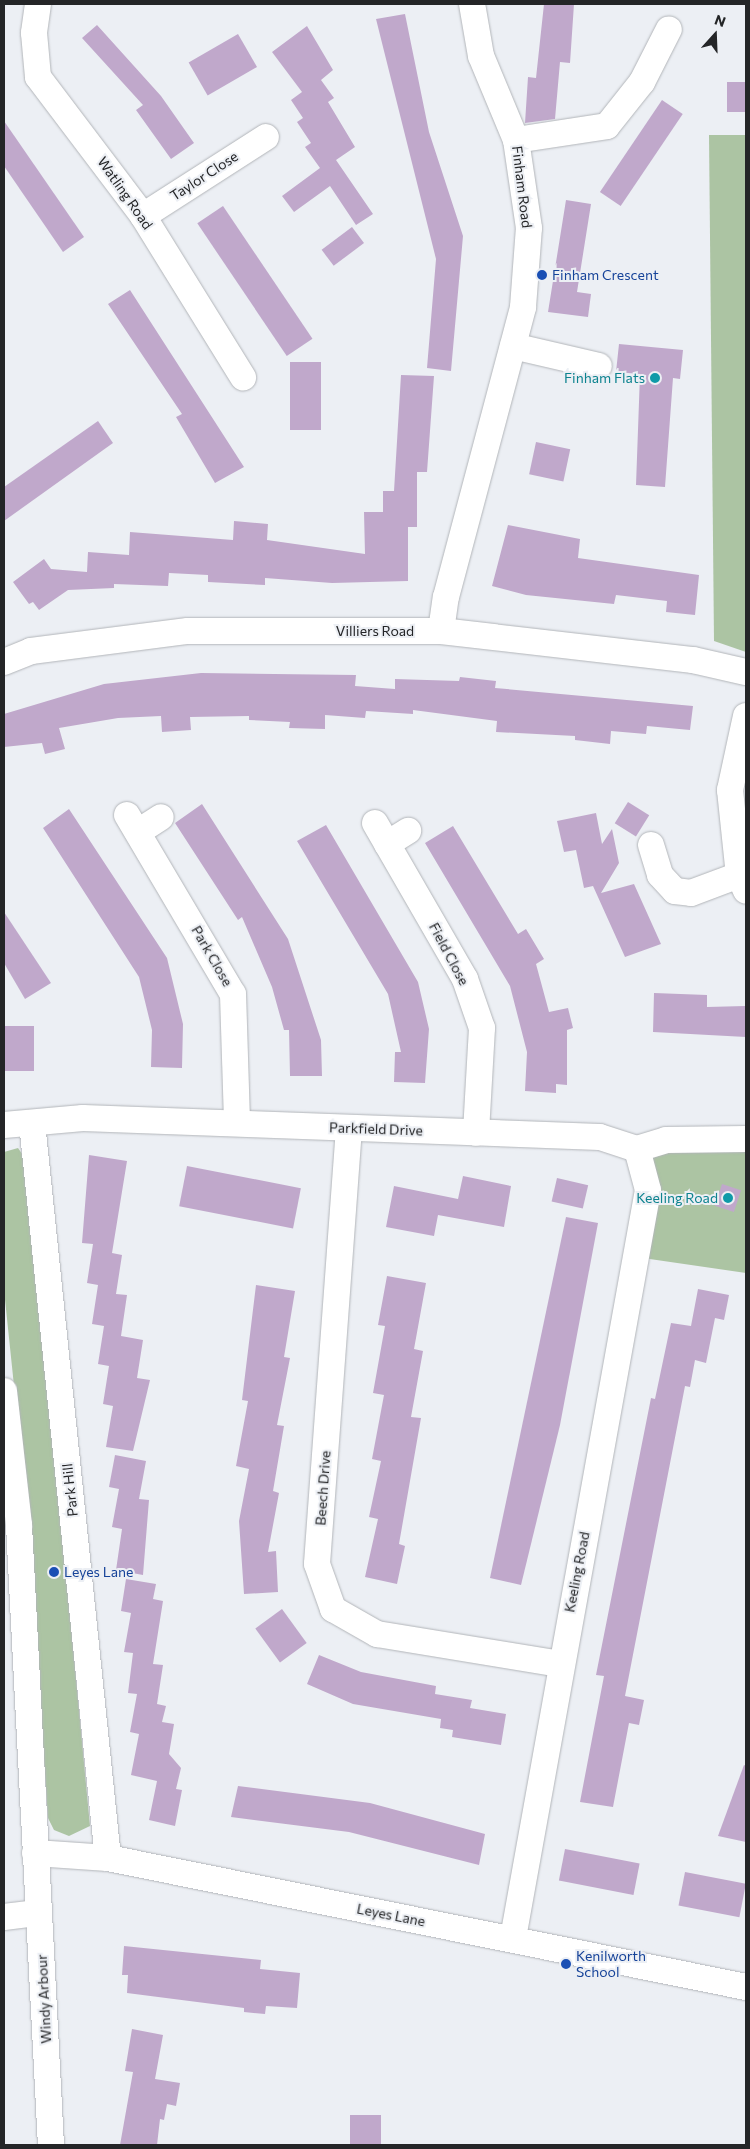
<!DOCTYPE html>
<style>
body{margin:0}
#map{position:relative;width:750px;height:2149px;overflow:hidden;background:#eceff4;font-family:Commissioner,sans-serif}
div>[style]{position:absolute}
.green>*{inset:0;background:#acc4a3}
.building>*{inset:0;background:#c0a8cb;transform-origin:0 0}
.roads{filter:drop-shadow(0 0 1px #b2b5b9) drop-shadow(0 0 1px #b2b5b9)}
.minor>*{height:26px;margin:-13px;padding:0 13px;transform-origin:13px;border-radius:13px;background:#fff}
.dots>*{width:14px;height:14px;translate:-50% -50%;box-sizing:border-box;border:2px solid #eceff4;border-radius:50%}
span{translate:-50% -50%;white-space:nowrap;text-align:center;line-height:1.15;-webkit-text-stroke:4px #eceff4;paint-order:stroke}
.street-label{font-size:14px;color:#242527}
.transit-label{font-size:14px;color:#164399}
.left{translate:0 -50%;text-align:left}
.culture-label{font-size:14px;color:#0d838f}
.right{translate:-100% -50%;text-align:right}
.frame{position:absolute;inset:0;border:5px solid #242527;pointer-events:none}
.north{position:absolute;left:690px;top:10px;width:50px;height:50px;-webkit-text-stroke:4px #eceff4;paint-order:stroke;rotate:20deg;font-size:14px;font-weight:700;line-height:20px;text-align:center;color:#242527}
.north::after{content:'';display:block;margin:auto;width:18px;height:22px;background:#242527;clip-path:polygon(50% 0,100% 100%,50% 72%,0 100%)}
</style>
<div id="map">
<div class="green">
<i style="clip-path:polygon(709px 135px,746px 135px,746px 652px,714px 641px)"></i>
<i style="clip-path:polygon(746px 1139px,746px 1273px,636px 1257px,637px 1149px)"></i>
<i style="clip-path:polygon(18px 1148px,27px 1161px,90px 1826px,69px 1836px,54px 1830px,48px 1818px,28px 1520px,4px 1290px,4px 1152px)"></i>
</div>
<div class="building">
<i style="clip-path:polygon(544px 4px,574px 4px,570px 63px,560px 62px,555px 119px,525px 123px,528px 77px,536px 78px)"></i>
<i style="clip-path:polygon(405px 14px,429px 132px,463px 236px,451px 371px,427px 368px,436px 259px,376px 19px)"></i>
<i style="clip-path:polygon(97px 25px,161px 96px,194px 143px,171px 159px,136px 110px,143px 105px,82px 38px)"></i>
<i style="clip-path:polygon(307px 26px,333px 70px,321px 80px,334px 98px,328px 102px,355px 147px,336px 160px,373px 214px,356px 225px,330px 186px,294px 212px,282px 196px,320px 168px,305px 147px,311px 143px,297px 122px,303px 118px,291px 100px,302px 92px,272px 52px)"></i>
<i style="left:238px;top:34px;width:38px;height:57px;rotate:60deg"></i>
<i style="left:727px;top:82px;width:19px;height:30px"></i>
<i style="left:662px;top:100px;width:25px;height:111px;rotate:34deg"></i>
<i style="clip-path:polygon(4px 121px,84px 237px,63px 252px,4px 166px)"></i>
<i style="clip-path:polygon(566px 200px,591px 204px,577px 292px,591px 294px,588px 317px,548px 312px)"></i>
<i style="left:223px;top:206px;width:160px;height:31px;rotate:56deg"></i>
<i style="left:352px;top:227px;width:20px;height:38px;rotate:53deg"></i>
<i style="clip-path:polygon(130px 290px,244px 467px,215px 483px,176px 417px,182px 414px,108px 304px)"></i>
<i style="clip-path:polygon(619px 344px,683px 350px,680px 379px,673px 378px,665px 487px,636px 485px,640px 374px,616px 372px)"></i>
<i style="left:290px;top:362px;width:31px;height:68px"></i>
<i style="clip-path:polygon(401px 375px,434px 376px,427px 472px,417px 472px,417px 527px,408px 527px,408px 581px,332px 583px,265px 578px,265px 585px,208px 582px,208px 575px,169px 573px,168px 586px,114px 584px,114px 588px,68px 590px,39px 610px,33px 602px,29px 604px,13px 582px,44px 559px,51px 569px,87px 572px,88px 552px,129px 555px,130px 532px,233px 540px,234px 521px,268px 524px,267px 540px,365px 554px,364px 512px,383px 512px,383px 491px,394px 491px)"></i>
<i style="clip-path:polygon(98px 421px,113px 443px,4px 521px,4px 487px)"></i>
<i style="left:536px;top:442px;width:35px;height:33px;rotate:12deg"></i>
<i style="clip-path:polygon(508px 525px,580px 539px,578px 558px,699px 575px,695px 615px,666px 612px,667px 601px,616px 595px,614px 604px,526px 595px,492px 586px)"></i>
<i style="clip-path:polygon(201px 673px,356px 675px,355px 686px,395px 689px,395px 679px,459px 681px,460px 677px,496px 681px,495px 688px,693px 706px,690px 730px,647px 726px,646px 734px,611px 731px,610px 744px,575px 740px,575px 736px,496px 732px,497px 721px,413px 710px,413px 714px,366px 711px,365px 718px,325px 715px,325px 729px,289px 728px,290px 722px,249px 720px,249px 716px,190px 717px,191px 730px,162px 732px,161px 716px,118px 718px,59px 728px,65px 749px,45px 754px,42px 743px,4px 747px,4px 714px,104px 684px)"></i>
<i style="left:628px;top:802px;width:25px;height:25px;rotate:32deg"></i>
<i style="clip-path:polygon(202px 804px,288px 939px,321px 1040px,322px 1076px,290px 1076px,289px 1030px,284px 1030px,272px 987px,242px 917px,238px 920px,175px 823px)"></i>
<i style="clip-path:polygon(69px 809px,167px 958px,183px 1024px,182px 1068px,151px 1067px,152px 1030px,139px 977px,43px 828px)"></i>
<i style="clip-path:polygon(596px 813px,602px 844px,612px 829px,619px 863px,601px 893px,634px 884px,661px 944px,625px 957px,593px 886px,584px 888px,576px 850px,564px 852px,557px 821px)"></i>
<i style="clip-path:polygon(326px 825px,418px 982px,429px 1029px,425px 1083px,394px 1082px,395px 1052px,401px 1052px,388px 994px,297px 841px)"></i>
<i style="clip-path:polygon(453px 826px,518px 934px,526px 929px,544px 959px,536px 964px,549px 1012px,568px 1008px,573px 1028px,567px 1030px,567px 1085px,556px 1084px,556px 1093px,525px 1091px,527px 1052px,510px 986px,425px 843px)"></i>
<i style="clip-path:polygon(4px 912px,51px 983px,25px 999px,4px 963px)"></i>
<i style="clip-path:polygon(654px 993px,707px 995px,707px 1007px,745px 1006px,746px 1037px,653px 1032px)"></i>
<i style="left:4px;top:1026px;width:30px;height:45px"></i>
<i style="clip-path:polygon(89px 1155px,127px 1161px,112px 1253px,122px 1255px,116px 1294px,127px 1295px,121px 1336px,143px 1340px,137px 1378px,150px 1380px,133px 1451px,106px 1447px,113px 1406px,103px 1404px,109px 1366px,98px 1364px,104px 1326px,92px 1324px,98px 1285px,87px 1283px,93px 1244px,82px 1243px)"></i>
<i style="left:187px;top:1166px;width:116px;height:41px;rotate:11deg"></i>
<i style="clip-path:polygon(463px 1176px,511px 1186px,504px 1227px,438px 1215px,434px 1236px,386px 1227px,394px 1186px,458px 1199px)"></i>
<i style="left:557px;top:1178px;width:32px;height:24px;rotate:13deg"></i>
<i style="left:722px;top:1184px;width:20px;height:23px;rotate:18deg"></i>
<i style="clip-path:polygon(566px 1217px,598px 1223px,560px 1425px,521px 1585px,490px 1578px)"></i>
<i style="clip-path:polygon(387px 1276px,426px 1283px,414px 1349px,423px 1351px,411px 1417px,421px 1418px,399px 1544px,405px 1546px,397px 1584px,365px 1577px,378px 1519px,369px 1517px,381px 1461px,372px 1459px,384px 1395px,373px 1393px,385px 1326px,378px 1325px)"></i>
<i style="clip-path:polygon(256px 1285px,295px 1291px,284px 1357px,290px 1358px,277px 1425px,284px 1426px,273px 1491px,279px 1493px,268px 1552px,276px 1551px,278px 1592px,244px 1594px,239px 1521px,249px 1469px,236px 1466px,248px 1401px,242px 1400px)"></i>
<i style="clip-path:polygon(698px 1289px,729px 1295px,724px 1320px,715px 1318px,706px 1363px,695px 1360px,690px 1387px,685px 1386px,625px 1696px,644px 1700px,639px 1725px,629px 1723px,613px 1807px,580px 1802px,604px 1676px,596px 1675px,651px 1398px,655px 1399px,671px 1323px,691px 1326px)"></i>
<i style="clip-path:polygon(115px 1455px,146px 1461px,139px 1499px,149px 1500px,143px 1575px,116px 1570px,122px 1529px,112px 1527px,119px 1489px,109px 1487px)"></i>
<i style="clip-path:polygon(126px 1579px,156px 1584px,153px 1599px,163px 1601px,153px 1664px,163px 1665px,157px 1704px,166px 1706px,162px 1722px,174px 1724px,169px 1754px,181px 1768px,176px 1789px,182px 1790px,175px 1826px,149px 1820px,157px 1781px,131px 1775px,139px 1734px,130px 1732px,137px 1694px,128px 1693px,133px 1653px,124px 1652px,131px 1613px,121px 1611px)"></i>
<i style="left:282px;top:1609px;width:42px;height:33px;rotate:54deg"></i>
<i style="clip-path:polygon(319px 1655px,361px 1672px,436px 1686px,435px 1694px,472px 1700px,470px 1708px,506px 1714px,501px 1745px,452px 1737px,453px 1730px,440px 1728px,441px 1719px,353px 1704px,307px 1684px)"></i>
<i style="clip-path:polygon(744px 1765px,746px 1766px,746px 1842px,718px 1836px)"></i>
<i style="clip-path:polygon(238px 1786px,370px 1803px,485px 1834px,479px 1865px,349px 1832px,231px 1817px)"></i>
<i style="left:565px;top:1849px;width:76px;height:32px;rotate:11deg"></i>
<i style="left:685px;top:1872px;width:62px;height:34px;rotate:11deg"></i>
<i style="clip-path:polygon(124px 1946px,261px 1960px,260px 1969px,300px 1973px,297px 2008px,266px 2006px,265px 2014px,244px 2012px,244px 2008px,127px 1993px,128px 1975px,122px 1975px)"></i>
<i style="clip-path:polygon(132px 2029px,163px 2035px,155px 2079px,180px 2083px,176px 2106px,167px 2104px,164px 2120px,160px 2119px,157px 2145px,120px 2145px,133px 2072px,125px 2071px)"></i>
<i style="left:381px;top:2115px;width:30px;height:31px;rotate:90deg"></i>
</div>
<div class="roads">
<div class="minor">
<i style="left:38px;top:4px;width:29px;rotate:98deg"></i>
<i style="left:34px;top:33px;width:44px;rotate:84.8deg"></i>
<i style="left:38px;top:77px;width:174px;rotate:52.9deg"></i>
<i style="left:143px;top:216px;width:190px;rotate:58.2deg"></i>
<i style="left:516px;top:140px;width:92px;rotate:-8.7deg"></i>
<i style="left:607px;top:126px;width:56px;rotate:-51.5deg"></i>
<i style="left:642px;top:82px;width:59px;rotate:-63deg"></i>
<i style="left:143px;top:216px;width:146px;rotate:-32.7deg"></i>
<i style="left:513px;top:346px;width:88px;rotate:13.1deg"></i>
<i style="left:441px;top:631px;width:34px;rotate:-82deg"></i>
<i style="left:446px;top:597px;width:300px;rotate:-75.1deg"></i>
<i style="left:523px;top:307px;width:79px;rotate:-85.7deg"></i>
<i style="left:529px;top:228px;width:89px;rotate:-98.4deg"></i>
<i style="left:516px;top:140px;width:91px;rotate:-112.6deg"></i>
<i style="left:481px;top:56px;width:53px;rotate:-99.8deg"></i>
<i style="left:4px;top:662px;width:29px;rotate:-22deg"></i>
<i style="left:31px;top:651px;width:158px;rotate:-7.3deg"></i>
<i style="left:188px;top:631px;width:253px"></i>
<i style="left:441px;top:631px;width:254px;rotate:6.6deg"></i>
<i style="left:693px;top:660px;width:54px;rotate:12.8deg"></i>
<i style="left:746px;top:716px;width:76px;rotate:102.2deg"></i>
<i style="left:730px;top:790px;width:85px;rotate:84deg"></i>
<i style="left:739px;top:875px;width:17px;rotate:66deg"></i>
<i style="left:127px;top:815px;width:208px;rotate:59.4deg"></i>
<i style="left:233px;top:994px;width:129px;rotate:88.2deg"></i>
<i style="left:375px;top:823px;width:180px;rotate:60deg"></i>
<i style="left:465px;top:979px;width:52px;rotate:70.9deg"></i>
<i style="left:482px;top:1028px;width:105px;rotate:93.3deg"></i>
<i style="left:138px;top:832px;width:27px;rotate:-33deg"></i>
<i style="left:387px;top:844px;width:25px;rotate:-32deg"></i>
<i style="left:651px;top:845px;width:31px;rotate:73deg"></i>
<i style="left:660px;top:875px;width:22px;rotate:47deg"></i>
<i style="left:675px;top:891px;width:16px;rotate:7deg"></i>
<i style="left:691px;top:893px;width:51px;rotate:-20.6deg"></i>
<i style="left:32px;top:1123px;width:739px;rotate:84.1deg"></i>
<i style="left:4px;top:1125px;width:79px;rotate:-5.1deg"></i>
<i style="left:83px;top:1118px;width:517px;rotate:2.1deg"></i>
<i style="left:600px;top:1137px;width:39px;rotate:18deg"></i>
<i style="left:637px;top:1149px;width:30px;rotate:-17deg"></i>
<i style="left:666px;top:1140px;width:80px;rotate:-0.7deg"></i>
<i style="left:349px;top:1128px;width:437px;rotate:94.2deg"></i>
<i style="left:317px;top:1564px;width:48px;rotate:70.4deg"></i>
<i style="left:333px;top:1609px;width:51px;rotate:29.6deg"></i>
<i style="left:377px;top:1634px;width:185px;rotate:9.3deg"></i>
<i style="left:4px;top:1391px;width:135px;rotate:83.6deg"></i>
<i style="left:19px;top:1525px;width:621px;rotate:87.05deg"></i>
<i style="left:35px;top:1853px;width:73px;rotate:3.9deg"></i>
<i style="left:108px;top:1858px;width:651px;rotate:11.43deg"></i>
<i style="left:4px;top:1917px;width:34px;rotate:-7deg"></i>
<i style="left:513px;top:1938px;width:760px;rotate:-79.77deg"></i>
<i style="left:648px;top:1190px;width:42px;rotate:-105deg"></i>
</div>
</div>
<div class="dots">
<i style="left:542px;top:275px;background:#1a4fb4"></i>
<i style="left:655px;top:378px;background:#0f9aa8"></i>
<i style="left:728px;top:1198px;background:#0f9aa8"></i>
<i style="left:54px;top:1572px;background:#1a4fb4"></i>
<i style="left:566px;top:1964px;background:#1a4fb4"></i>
</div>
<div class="street-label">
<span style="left:204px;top:176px;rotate:-33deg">Taylor Close</span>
<span style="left:522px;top:187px;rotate:83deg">Finham Road</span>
<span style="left:125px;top:193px;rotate:55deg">Watling Road</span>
<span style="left:375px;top:631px">Villiers Road</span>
<span style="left:449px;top:954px;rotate:62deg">Field Close</span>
<span style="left:212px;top:956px;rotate:60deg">Park Close</span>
<span style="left:376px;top:1129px;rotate:2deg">Parkfield Drive</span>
<span style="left:323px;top:1488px;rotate:-86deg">Beech Drive</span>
<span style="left:70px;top:1490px;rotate:-96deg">Park Hill</span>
<span style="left:577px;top:1572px;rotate:-79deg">Keeling Road</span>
<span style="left:391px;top:1915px;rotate:11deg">Leyes Lane</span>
<span style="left:44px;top:1999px;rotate:-93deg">Windy Arbour</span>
</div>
<div class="transit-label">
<span class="left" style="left:552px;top:275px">Finham Crescent</span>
<span class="left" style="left:64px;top:1572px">Leyes Lane</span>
<span class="left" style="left:576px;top:1964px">Kenilworth<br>School</span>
</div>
<div class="culture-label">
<span class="right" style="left:645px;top:378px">Finham Flats</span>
<span class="right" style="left:718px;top:1198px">Keeling Road</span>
</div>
<div class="frame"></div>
<div class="north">N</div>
</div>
